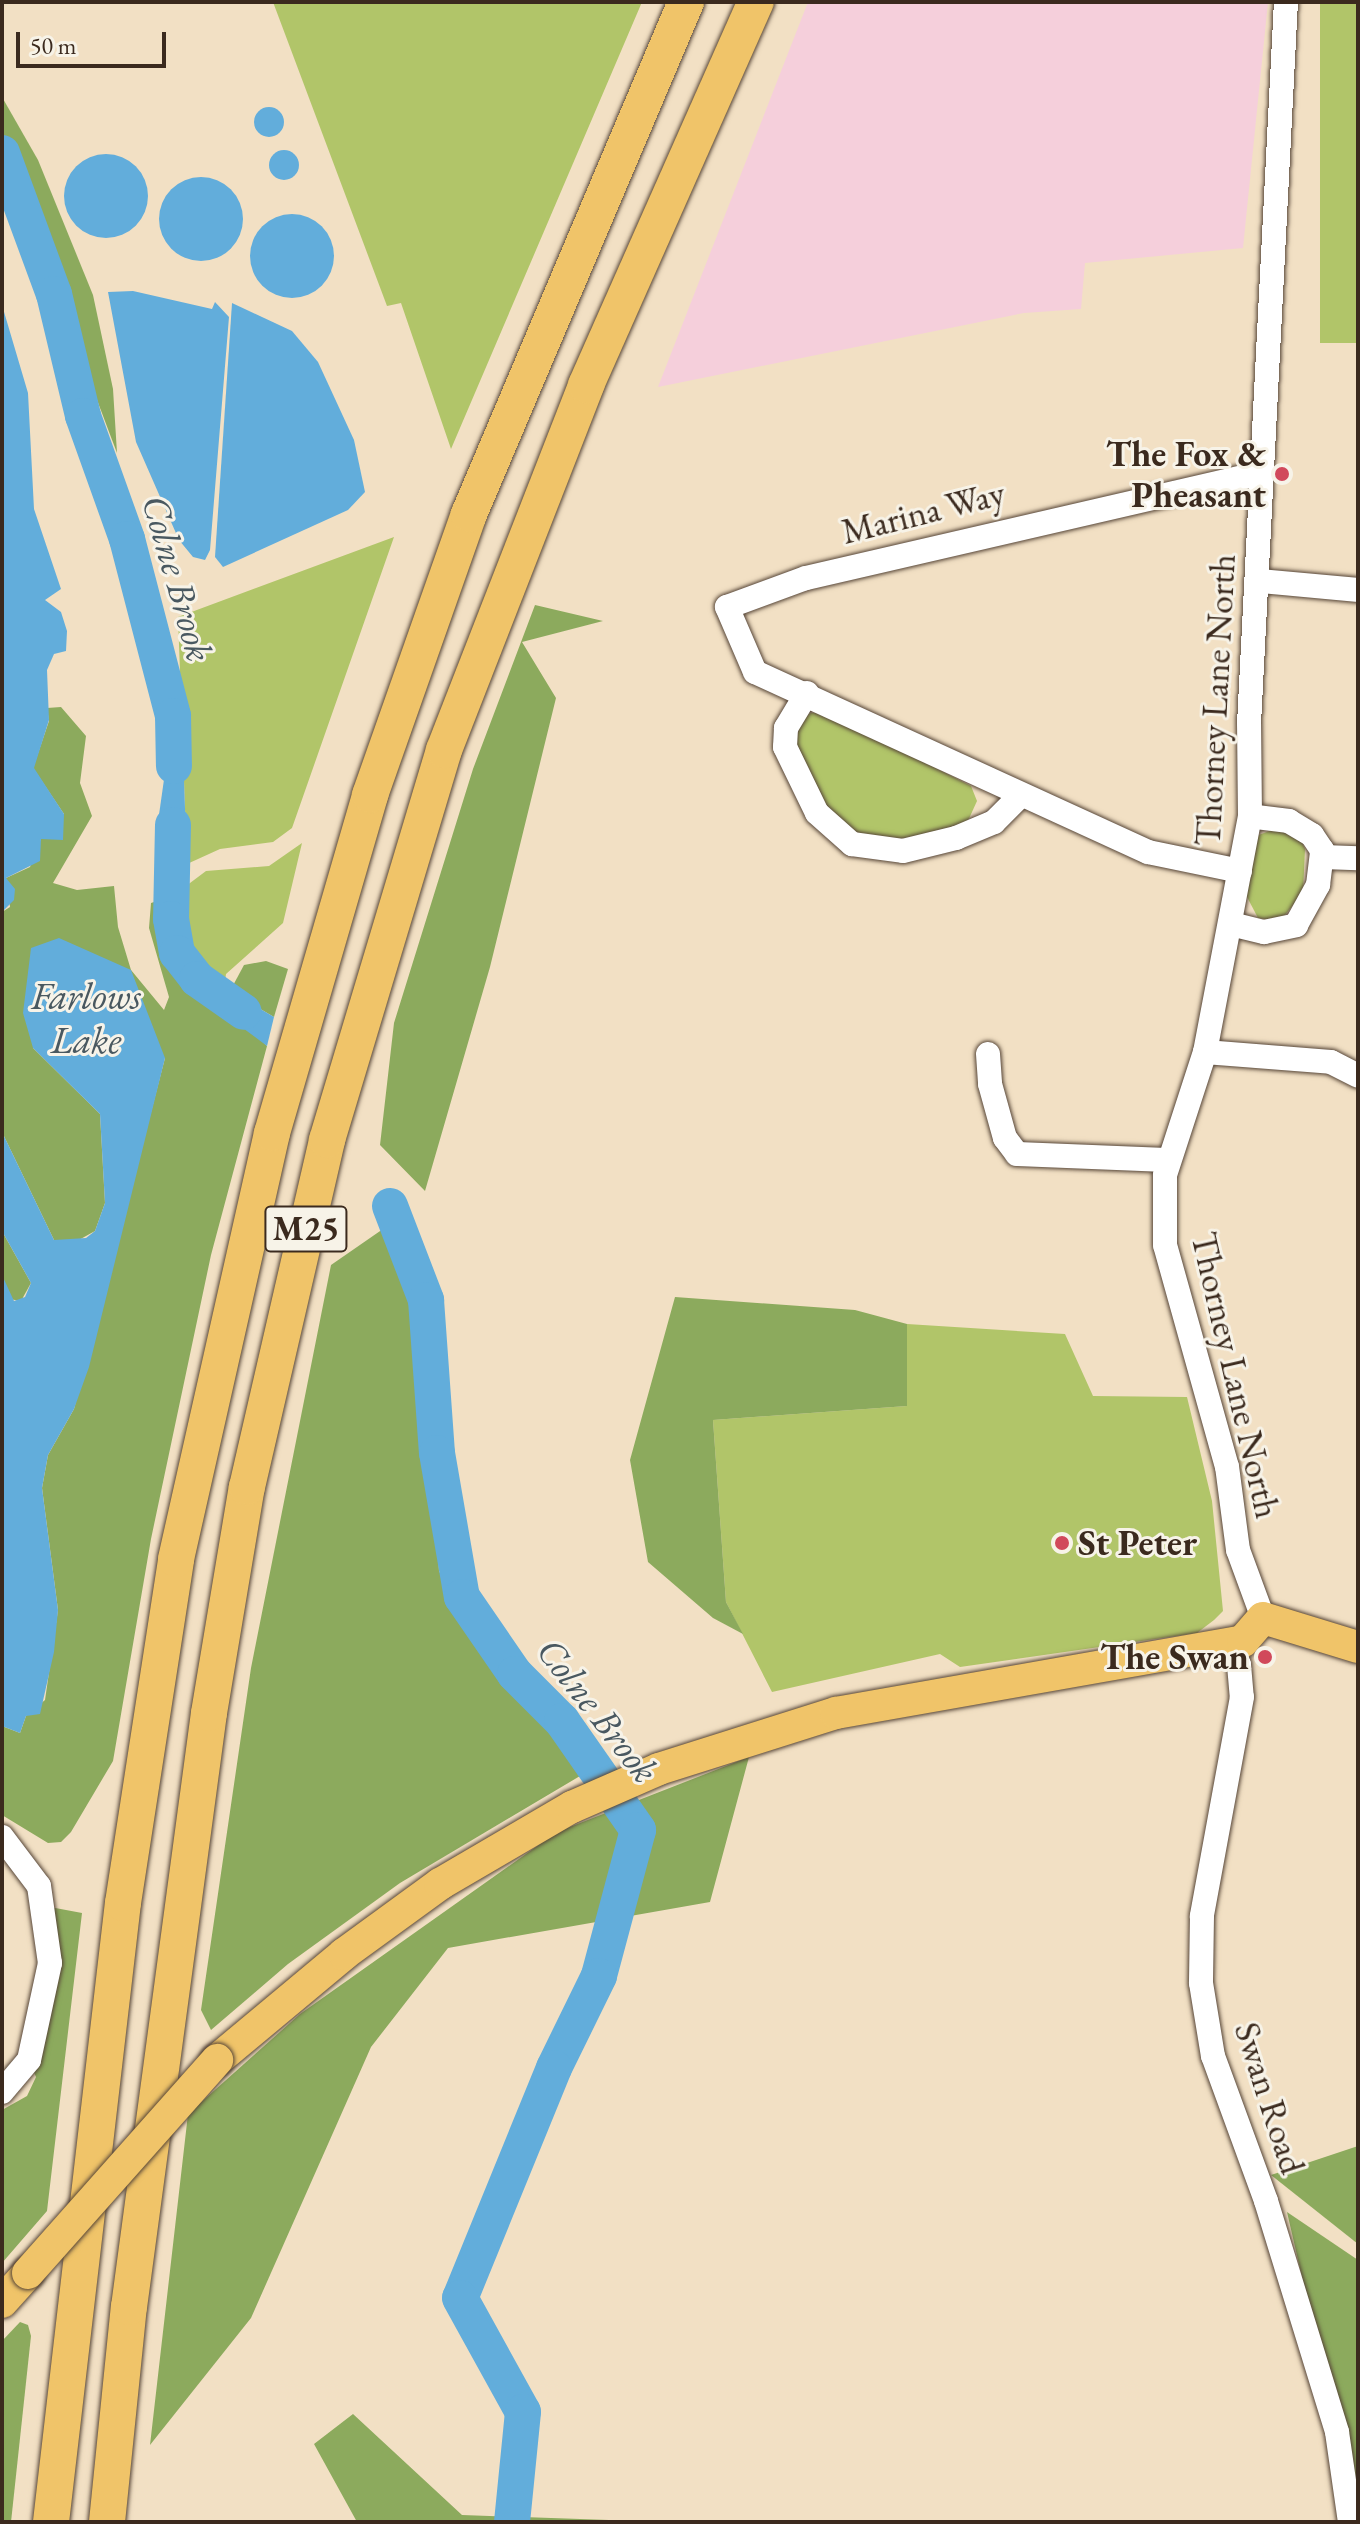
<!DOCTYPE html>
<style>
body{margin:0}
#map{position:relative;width:1360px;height:2524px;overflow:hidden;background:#f2e0c4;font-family:"EB Garamond",serif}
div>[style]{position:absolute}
.built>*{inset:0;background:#f5cfdb}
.green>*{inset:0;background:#b1c569;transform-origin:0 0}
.forest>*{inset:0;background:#8caa5d}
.water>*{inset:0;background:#62addb}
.round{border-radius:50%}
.river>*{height:36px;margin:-18px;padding:0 18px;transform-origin:18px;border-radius:18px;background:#62addb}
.roads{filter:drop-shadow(0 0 2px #564537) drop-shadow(0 0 2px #564537)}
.minor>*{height:24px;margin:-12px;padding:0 12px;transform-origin:12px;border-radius:12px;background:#fff}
.major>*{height:32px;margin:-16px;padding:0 16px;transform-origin:16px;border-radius:16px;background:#f0c469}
.highway>*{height:36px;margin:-18px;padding:0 18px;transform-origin:18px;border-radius:18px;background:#f0c469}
.bridges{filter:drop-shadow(0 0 2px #564537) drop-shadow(0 0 2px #564537)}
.major-bridge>*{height:32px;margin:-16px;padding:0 16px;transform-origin:16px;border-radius:16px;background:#f0c469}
.dots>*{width:22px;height:22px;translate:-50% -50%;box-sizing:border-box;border:4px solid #f7f3e8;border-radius:50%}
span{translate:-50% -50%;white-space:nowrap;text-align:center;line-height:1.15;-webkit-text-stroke:6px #f7f3e8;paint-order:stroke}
.shield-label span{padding:2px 6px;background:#f7f3e8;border:2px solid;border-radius:6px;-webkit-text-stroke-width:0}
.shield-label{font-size:34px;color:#3b2a1e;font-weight:700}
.poi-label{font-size:36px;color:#3b2a1e;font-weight:700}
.right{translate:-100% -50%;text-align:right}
.left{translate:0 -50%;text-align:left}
.street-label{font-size:36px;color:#3b2a1e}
.water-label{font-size:38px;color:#495860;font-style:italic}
.frame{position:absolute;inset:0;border:4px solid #3b2a1e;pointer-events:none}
.scale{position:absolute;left:16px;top:32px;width:150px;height:36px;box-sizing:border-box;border:4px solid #3b2a1e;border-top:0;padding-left:10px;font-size:24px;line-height:28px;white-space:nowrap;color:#3b2a1e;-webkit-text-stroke:6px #f7f3e8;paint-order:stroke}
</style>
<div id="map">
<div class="built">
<i style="clip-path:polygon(808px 2px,1268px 2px,1243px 248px,1085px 263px,1081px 309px,1024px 313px,658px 387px)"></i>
</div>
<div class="green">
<i style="clip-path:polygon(273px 2px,642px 2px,451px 449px,401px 303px,387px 306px)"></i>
<i style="left:1320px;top:2px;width:38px;height:341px"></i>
<i style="clip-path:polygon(394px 537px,292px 828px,273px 842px,220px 849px,187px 864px,178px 617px)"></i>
<i style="clip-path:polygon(811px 713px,827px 713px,971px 786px,977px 801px,967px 823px,880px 845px,837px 824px,793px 748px,803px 717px)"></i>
<i style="clip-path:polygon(1280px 827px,1299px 836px,1305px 849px,1303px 893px,1280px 921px,1258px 918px,1246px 895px,1256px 836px)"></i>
<i style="clip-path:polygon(302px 843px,283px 923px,226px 974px,224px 989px,199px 968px,182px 929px,182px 889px,206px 871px,269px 866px)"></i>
<i style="clip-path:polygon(907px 1324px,1065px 1334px,1093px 1396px,1187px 1397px,1212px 1501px,1223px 1611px,1214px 1620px,1197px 1633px,960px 1667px,940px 1654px,772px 1692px,726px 1602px,713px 1420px,907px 1406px)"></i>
</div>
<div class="forest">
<i style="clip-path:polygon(2px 97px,38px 160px,93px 295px,113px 389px,117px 453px,2px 148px)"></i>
<i style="clip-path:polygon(535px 605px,603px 621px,522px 642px,556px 698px,490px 967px,425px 1191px,380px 1145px,394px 1023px,473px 769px)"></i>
<i style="clip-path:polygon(61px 707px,86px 736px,80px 783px,92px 816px,53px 883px,77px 890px,114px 886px,118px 927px,131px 970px,164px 1010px,169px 997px,149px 928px,151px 903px,157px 901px,165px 949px,193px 996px,249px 1029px,267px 1046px,211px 1255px,151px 1539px,113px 1761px,71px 1832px,61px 1842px,48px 1843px,2px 1815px,2px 1726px,20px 1733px,26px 1716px,45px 1700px,58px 1610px,42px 1488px,48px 1455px,74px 1409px,165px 1058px,33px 1048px,100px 1114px,105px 1203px,95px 1231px,77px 1241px,54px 1240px,2px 1132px,2px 912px,10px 907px,6px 878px,30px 867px,41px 839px,64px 814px,33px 768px,49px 721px,47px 708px)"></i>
<i style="clip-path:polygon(266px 961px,288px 969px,274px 1017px,230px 991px,244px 965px)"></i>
<i style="clip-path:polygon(383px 1229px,410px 1267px,431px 1411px,439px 1571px,479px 1651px,555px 1726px,580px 1776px,400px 1883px,288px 1964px,211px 2030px,201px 2010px,251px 1668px,331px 1265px)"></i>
<i style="clip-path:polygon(2px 1231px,31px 1283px,21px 1301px,9px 1299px,2px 1275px)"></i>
<i style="clip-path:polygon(675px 1297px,855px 1310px,907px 1324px,907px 1406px,713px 1420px,726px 1602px,743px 1634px,713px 1618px,648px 1562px,630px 1460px)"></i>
<i style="clip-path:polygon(749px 1757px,710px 1902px,448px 1948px,371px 2047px,251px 2318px,150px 2445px,188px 2114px,300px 2014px,557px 1832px)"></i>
<i style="clip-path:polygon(50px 1907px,82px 1913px,47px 2211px,2px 2263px,2px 2110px,27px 2096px,36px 2077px,29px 2061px)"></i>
<i style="clip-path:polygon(1358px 2146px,1358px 2244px,1271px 2175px)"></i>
<i style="clip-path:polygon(1287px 2212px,1358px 2260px,1358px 2521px)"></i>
<i style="clip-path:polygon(20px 2322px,28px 2325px,31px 2336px,11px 2522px,2px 2522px,2px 2341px)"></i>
<i style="clip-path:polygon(353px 2414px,462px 2515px,667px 2522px,357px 2522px,314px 2444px)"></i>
</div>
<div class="water">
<i class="round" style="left:254px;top:107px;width:30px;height:30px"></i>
<i class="round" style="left:269px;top:150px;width:30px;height:30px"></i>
<i class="round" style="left:64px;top:154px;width:84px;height:84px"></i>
<i class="round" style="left:159px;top:177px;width:84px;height:84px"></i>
<i class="round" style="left:250px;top:214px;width:84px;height:84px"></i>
<i style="clip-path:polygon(133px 291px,212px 309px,215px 302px,229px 317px,210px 550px,205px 560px,193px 557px,179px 540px,136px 442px,108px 292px)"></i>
<i style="clip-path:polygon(232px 303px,292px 331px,318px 362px,354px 440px,365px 492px,348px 510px,223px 567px,215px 557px)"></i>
<i style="clip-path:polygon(2px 305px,28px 393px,34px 509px,61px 589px,45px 600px,61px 612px,67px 631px,66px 651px,54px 654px,47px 670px,49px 720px,34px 768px,64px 814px,63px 840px,41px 839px,40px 861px,6px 878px,15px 889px,14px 900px,2px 912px)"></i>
<i style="clip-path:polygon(173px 716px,183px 752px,187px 864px,157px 879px,155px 843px)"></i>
<i style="clip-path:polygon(182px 889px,182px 927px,199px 968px,224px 989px,219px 1011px,193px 997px,165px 948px,157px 901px)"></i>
<i style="clip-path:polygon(59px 938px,131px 970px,165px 1058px,89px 1367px,74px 1409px,48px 1455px,42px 1488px,58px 1610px,54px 1652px,40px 1714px,26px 1716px,20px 1733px,2px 1726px,2px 1275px,14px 1301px,25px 1297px,31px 1283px,2px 1231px,2px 1132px,54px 1240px,86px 1238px,95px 1231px,105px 1203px,100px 1114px,33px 1048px,23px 1013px,31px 948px)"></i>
<i style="clip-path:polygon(230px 991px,274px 1017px,267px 1046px,224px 1014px)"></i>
</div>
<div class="river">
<i style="left:2px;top:153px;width:150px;rotate:69.8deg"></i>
<i style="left:54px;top:294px;width:125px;rotate:76.6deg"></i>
<i style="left:83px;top:416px;width:131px;rotate:70.3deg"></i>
<i style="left:127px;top:539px;width:183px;rotate:75.4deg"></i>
<i style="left:173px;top:716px;width:50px;rotate:88.9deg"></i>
<i style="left:173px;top:825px;width:94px;rotate:91.2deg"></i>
<i style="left:171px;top:919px;width:35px;rotate:80deg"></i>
<i style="left:177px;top:953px;width:33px;rotate:52deg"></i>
<i style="left:197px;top:979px;width:57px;rotate:35.1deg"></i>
<i style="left:390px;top:1206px;width:101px;rotate:69deg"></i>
<i style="left:426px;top:1300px;width:153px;rotate:85.9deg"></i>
<i style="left:437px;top:1453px;width:146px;rotate:80.2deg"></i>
<i style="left:462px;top:1597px;width:93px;rotate:55.5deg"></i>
<i style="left:515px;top:1674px;width:66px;rotate:45deg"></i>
<i style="left:562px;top:1721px;width:133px;rotate:55.1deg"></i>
<i style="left:638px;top:1830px;width:151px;rotate:105deg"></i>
<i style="left:599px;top:1976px;width:102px;rotate:116.1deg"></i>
<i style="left:554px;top:2068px;width:248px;rotate:112.2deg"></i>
<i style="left:460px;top:2298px;width:130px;rotate:61.1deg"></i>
<i style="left:523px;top:2412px;width:111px;rotate:95.7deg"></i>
</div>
<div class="roads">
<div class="minor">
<i style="left:1260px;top:581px;width:98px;rotate:5.2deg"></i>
<i style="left:807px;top:693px;width:41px;rotate:121deg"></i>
<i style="left:786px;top:728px;width:19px;rotate:93deg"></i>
<i style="left:785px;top:747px;width:73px;rotate:64.1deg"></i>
<i style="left:817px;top:813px;width:47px;rotate:41.5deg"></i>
<i style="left:852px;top:844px;width:51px;rotate:7.8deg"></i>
<i style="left:903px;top:851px;width:55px;rotate:-13.8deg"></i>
<i style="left:956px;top:838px;width:41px;rotate:-22.8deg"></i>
<i style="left:994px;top:822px;width:38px;rotate:-45deg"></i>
<i style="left:1323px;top:857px;width:35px;rotate:2deg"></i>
<i style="left:1240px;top:871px;width:94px;rotate:-168.3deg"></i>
<i style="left:1148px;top:852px;width:432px;rotate:-155.4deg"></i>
<i style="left:755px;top:672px;width:71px;rotate:-113.3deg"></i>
<i style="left:727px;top:607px;width:84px;rotate:-20.2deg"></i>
<i style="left:806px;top:578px;width:468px;rotate:-13deg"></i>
<i style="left:1231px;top:924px;width:34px;rotate:14deg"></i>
<i style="left:1264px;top:932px;width:33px;rotate:-12deg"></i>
<i style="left:1296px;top:925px;width:46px;rotate:-61.2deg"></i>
<i style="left:1318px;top:885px;width:35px;rotate:-83deg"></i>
<i style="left:1322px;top:850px;width:18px;rotate:-124deg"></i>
<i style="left:1312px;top:835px;width:27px;rotate:-149deg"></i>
<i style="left:1289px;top:821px;width:39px;rotate:-173deg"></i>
<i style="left:1205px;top:1052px;width:126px;rotate:4.5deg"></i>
<i style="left:1331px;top:1062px;width:30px;rotate:27deg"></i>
<i style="left:988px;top:1054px;width:30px;rotate:86deg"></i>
<i style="left:990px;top:1084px;width:56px;rotate:74.5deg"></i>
<i style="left:1005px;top:1138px;width:20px;rotate:53deg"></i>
<i style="left:1017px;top:1154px;width:150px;rotate:2.3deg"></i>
<i style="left:1263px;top:1618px;width:72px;rotate:-110.2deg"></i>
<i style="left:1238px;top:1550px;width:84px;rotate:-97.5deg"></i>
<i style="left:1227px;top:1467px;width:230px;rotate:-105.6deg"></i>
<i style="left:1165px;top:1245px;width:70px;rotate:-90deg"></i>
<i style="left:1165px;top:1175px;width:129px;rotate:-72deg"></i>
<i style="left:1205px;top:1052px;width:240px;rotate:-79.2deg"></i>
<i style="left:1250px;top:816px;width:92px;rotate:-90.6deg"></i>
<i style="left:1249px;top:724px;width:723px;rotate:-87.07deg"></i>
<i style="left:1227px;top:1644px;width:24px;rotate:60deg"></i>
<i style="left:1239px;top:1665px;width:32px;rotate:85deg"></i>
<i style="left:1242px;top:1697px;width:223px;rotate:100.4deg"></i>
<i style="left:1202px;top:1916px;width:67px;rotate:90.9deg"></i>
<i style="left:1201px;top:1983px;width:74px;rotate:80.7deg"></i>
<i style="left:1213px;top:2056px;width:154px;rotate:69.9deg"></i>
<i style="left:1266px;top:2201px;width:242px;rotate:72.9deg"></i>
<i style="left:1337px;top:2432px;width:91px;rotate:81.8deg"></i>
<i style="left:2px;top:1837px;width:61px;rotate:52.9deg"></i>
<i style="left:39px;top:1886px;width:78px;rotate:81.9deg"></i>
<i style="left:50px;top:1963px;width:99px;rotate:102.2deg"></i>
<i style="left:29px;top:2060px;width:42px;rotate:130.2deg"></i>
</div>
<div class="major">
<i style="left:217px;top:2060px;width:165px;rotate:-39.8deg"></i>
<i style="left:344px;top:1954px;width:119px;rotate:-36.1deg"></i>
<i style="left:440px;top:1884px;width:153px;rotate:-30.3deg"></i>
<i style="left:572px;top:1807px;width:95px;rotate:-23.6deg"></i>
<i style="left:659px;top:1769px;width:186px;rotate:-17.6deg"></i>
<i style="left:836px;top:1713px;width:413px;rotate:-10deg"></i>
<i style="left:1243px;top:1641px;width:30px;rotate:-49deg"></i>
<i style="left:1263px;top:1618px;width:99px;rotate:17deg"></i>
<i style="left:2px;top:2302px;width:39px;rotate:-48deg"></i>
</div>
<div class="highway">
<i style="left:51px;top:2522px;width:623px;rotate:-83.37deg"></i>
<i style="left:123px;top:1903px;width:348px;rotate:-81.2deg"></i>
<i style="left:176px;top:1559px;width:437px;rotate:-77.3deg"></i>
<i style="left:272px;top:1133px;width:352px;rotate:-73.8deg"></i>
<i style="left:370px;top:795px;width:298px;rotate:-70.6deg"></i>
<i style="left:469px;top:514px;width:556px;rotate:-67.03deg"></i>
<i style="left:107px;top:2522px;width:216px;rotate:-84.2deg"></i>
<i style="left:129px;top:2307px;width:599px;rotate:-82.33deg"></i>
<i style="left:209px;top:1713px;width:229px;rotate:-80.5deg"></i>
<i style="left:247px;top:1487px;width:356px;rotate:-77deg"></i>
<i style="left:327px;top:1140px;width:407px;rotate:-73.3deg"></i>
<i style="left:444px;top:750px;width:392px;rotate:-68.7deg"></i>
<i style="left:586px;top:385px;width:419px;rotate:-66.1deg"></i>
</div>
</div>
<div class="bridges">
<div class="major-bridge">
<i style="left:28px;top:2273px;width:285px;rotate:-48.4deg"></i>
</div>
</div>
<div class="dots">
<i style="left:1282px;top:474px;background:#d1495b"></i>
<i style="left:1062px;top:1543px;background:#d1495b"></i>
<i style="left:1265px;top:1657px;background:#d1495b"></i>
</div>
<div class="shield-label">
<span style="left:306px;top:1229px">M25</span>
</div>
<div class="poi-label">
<span class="right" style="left:1266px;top:474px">The Fox &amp;<br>Pheasant</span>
<span class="left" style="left:1078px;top:1543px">St Peter</span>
<span class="right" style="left:1249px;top:1657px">The Swan</span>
</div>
<div class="street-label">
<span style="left:923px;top:512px;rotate:-14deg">Marina Way</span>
<span style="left:1215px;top:700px;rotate:-87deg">Thorney Lane North</span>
<span style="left:1236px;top:1375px;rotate:77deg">Thorney Lane North</span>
<span style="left:1270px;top:2098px;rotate:72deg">Swan Road</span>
</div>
<div class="water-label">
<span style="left:178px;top:578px;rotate:74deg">Colne Brook</span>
<span style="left:86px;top:1018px">Farlows<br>Lake</span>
<span style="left:598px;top:1710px;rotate:52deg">Colne Brook</span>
</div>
<div class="frame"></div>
<div class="scale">50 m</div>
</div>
